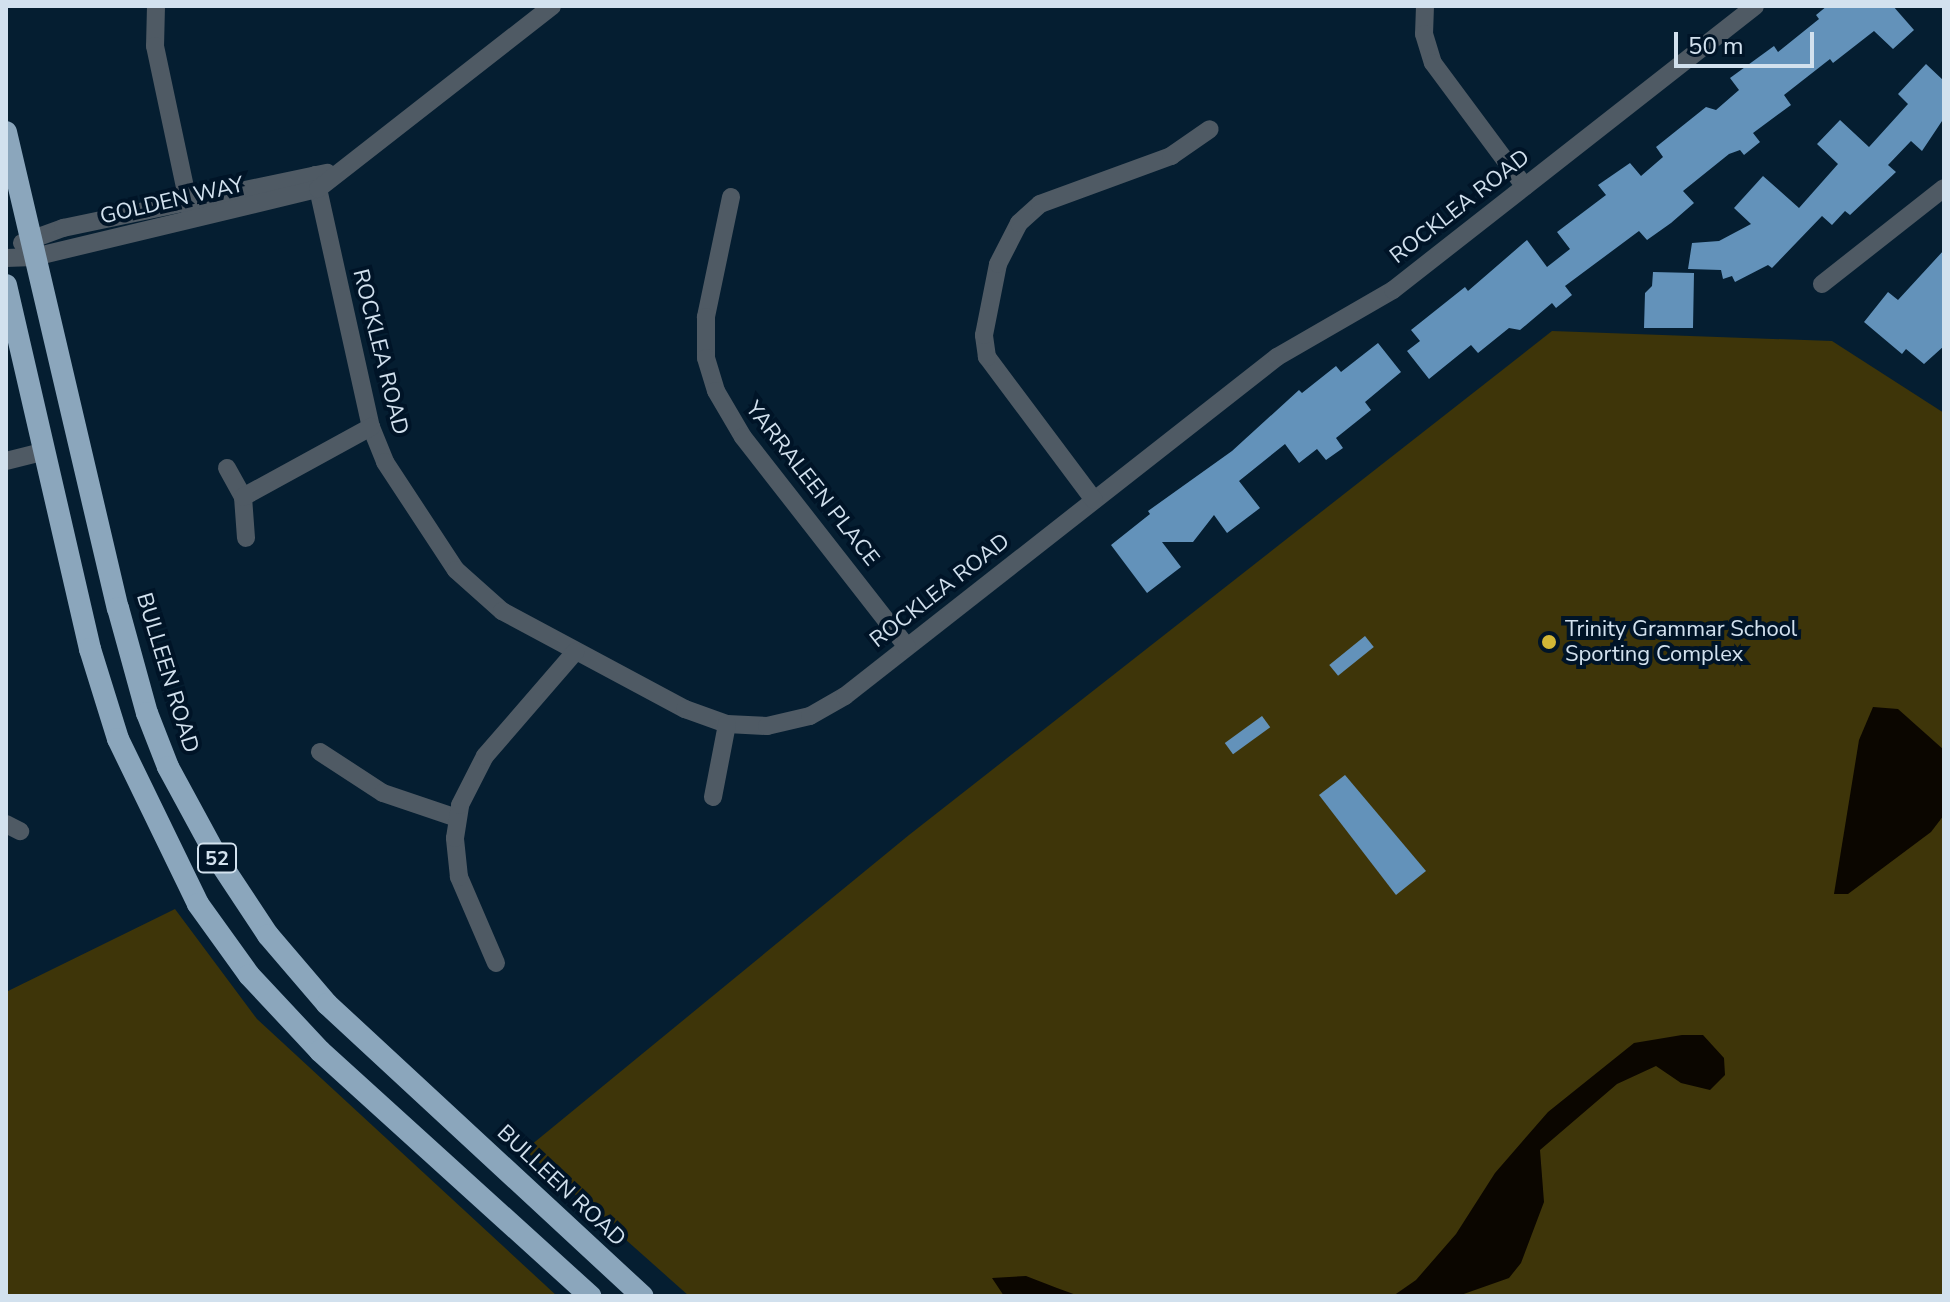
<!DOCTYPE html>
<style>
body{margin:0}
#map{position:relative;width:1950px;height:1302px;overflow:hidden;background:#051e31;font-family:"Nunito Sans",sans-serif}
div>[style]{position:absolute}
.green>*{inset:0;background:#3e3509}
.water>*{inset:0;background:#0b0600}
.building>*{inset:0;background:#6392ba;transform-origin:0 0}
.minor>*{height:18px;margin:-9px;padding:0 9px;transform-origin:9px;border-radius:9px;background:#4f5a64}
.trunk>*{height:22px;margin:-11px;padding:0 11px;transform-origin:11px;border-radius:11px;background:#8ba6bc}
.dots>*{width:22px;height:22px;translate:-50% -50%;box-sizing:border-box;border:4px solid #001427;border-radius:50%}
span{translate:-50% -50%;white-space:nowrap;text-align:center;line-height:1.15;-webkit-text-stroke:8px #001427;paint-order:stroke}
.shield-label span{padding:2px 6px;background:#001427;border:2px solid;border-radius:6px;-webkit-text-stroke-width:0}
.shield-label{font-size:20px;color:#d2e1ee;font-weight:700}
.street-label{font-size:22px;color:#d2e1ee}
.poi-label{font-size:22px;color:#d2e1ee}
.left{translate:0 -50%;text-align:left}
.frame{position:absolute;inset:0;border:8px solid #d2e1ee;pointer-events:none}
.scale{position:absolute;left:1674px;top:32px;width:140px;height:36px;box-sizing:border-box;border:4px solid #d2e1ee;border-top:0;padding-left:10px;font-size:24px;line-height:28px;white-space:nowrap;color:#d2e1ee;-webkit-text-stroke:6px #001427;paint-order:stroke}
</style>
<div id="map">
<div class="green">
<i style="clip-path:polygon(1552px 331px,1832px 341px,1944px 413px,1944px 1296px,689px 1296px,525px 1150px,909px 835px)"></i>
<i style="clip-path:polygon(175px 909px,257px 1019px,557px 1296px,6px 1296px,6px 992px)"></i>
</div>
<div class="water">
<i style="clip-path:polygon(1873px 707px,1898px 709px,1944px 750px,1944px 815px,1931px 832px,1848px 894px,1834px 894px,1859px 740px)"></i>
<i style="clip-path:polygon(1682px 1035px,1703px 1035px,1724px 1058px,1725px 1075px,1710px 1090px,1681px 1083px,1656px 1066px,1617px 1084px,1540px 1150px,1544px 1202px,1521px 1263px,1509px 1278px,1458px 1296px,1393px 1296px,1416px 1280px,1456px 1234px,1495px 1173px,1548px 1112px,1634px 1043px)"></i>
<i style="clip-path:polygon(1026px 1276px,1057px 1288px,1079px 1296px,1004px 1296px,992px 1278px)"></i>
</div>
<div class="building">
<i style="clip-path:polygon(1827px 6px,1893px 6px,1914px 30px,1893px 49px,1874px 31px,1833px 63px,1830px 59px,1784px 95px,1791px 105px,1753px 133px,1760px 142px,1744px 155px,1740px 150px,1729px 154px,1683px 191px,1694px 203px,1671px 223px,1647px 240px,1639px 231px,1565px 286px,1572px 295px,1556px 308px,1552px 303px,1520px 330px,1509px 328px,1478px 353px,1471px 345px,1429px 379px,1407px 351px,1420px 341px,1411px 330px,1465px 287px,1468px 291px,1527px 240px,1547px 267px,1570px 249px,1557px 232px,1606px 195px,1598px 185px,1630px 163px,1641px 176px,1663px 157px,1656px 147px,1706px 107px,1716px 110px,1739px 90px,1730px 78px,1774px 46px,1778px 52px,1819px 19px,1816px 15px)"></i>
<i style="clip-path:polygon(1926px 64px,1944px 81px,1944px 118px,1922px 151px,1911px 141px,1888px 165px,1896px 172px,1850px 215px,1845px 211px,1832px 225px,1822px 216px,1772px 268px,1768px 265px,1735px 282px,1732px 276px,1723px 279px,1721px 270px,1688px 269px,1692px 243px,1719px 241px,1751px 224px,1734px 208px,1763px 176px,1799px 208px,1838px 164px,1817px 144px,1840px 120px,1869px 147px,1908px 104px,1898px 94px)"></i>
<i style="clip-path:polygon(1944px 250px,1944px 346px,1924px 364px,1906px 349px,1902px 354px,1864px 322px,1888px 292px,1898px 300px)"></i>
<i style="clip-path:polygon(1653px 272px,1694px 273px,1693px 328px,1644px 328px,1645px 293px,1652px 286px)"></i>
<i style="clip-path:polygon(1378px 343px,1401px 372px,1365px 402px,1371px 410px,1336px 438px,1343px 448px,1326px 460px,1317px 449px,1299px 463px,1285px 444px,1239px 481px,1260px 508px,1227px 533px,1214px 515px,1193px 542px,1162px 542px,1181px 567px,1147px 593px,1111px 545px,1150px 514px,1148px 511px,1232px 451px,1299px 390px,1302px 393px,1336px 366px,1341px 372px)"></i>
<i style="left:1365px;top:636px;width:14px;height:46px;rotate:51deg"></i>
<i style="left:1262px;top:716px;width:14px;height:46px;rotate:54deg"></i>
<i style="clip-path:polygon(1345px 775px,1426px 871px,1396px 895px,1319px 795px)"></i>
</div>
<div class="minor">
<i style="left:156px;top:6px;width:40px;rotate:91.4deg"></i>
<i style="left:155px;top:46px;width:168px;rotate:78deg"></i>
<i style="left:1425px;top:6px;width:28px;rotate:92deg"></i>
<i style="left:1424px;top:34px;width:30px;rotate:73deg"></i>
<i style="left:1433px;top:63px;width:154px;rotate:53.4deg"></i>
<i style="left:315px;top:175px;width:258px;rotate:77.5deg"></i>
<i style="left:371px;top:427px;width:38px;rotate:68deg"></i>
<i style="left:385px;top:462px;width:129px;rotate:56.7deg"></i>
<i style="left:456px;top:570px;width:62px;rotate:41.7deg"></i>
<i style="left:502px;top:611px;width:208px;rotate:28.2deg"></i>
<i style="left:685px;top:709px;width:45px;rotate:19.7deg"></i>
<i style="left:727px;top:724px;width:40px;rotate:2.9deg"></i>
<i style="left:767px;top:726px;width:44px;rotate:-13.1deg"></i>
<i style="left:810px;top:716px;width:40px;rotate:-29.7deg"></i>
<i style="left:845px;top:696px;width:549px;rotate:-38.12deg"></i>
<i style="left:1277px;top:357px;width:134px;rotate:-30deg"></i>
<i style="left:1393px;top:290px;width:460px;rotate:-38.1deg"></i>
<i style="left:731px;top:197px;width:123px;rotate:101.8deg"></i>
<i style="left:706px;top:317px;width:41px;rotate:90deg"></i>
<i style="left:706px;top:358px;width:34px;rotate:73deg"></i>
<i style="left:716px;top:391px;width:53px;rotate:59.6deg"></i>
<i style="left:743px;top:437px;width:266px;rotate:52deg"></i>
<i style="left:22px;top:243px;width:44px;rotate:-20.1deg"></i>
<i style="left:63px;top:228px;width:270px;rotate:-11.8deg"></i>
<i style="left:6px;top:258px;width:28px;rotate:-2deg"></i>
<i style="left:34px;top:257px;width:292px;rotate:-13.5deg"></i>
<i style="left:318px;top:189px;width:297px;rotate:-38deg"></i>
<i style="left:1822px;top:284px;width:155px;rotate:-38.2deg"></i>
<i style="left:6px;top:461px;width:38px;rotate:-14deg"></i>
<i style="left:227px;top:468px;width:33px;rotate:61deg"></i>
<i style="left:243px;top:497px;width:41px;rotate:85.8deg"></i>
<i style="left:243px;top:497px;width:146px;rotate:-28.7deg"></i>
<i style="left:1094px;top:500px;width:179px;rotate:-126.8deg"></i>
<i style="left:987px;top:357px;width:22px;rotate:-98deg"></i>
<i style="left:984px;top:335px;width:72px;rotate:-78.8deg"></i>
<i style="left:998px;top:264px;width:46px;rotate:-62.9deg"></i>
<i style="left:1019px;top:223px;width:28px;rotate:-42deg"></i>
<i style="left:1040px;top:204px;width:140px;rotate:-20.1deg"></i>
<i style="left:1171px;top:156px;width:47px;rotate:-34.7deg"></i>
<i style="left:320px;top:752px;width:75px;rotate:33.1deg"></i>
<i style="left:383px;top:793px;width:78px;rotate:18.7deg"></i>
<i style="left:713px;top:797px;width:74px;rotate:-79.1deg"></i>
<i style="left:6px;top:824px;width:16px;rotate:27deg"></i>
<i style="left:496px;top:963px;width:94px;rotate:-113.3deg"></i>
<i style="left:459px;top:877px;width:39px;rotate:-96deg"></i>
<i style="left:455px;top:838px;width:33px;rotate:-81deg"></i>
<i style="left:460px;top:805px;width:55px;rotate:-63deg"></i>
<i style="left:485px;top:756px;width:138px;rotate:-49.1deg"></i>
</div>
<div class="trunk">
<i style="left:6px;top:132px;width:489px;rotate:76.8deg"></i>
<i style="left:118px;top:608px;width:109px;rotate:74.6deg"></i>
<i style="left:147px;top:713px;width:58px;rotate:68.7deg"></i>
<i style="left:168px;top:767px;width:107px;rotate:61.5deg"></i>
<i style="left:219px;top:861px;width:89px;rotate:56.5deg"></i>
<i style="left:268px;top:935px;width:91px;rotate:49.5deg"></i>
<i style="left:327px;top:1004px;width:430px;rotate:42.8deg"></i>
<i style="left:6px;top:285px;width:374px;rotate:77deg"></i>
<i style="left:90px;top:649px;width:94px;rotate:72.7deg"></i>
<i style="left:118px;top:739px;width:183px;rotate:64.1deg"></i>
<i style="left:198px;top:904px;width:87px;rotate:54.3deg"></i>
<i style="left:249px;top:975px;width:104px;rotate:46.9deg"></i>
<i style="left:320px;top:1051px;width:365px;rotate:42.2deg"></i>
</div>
<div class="dots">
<i style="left:1549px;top:642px;background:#d2b736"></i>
</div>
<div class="shield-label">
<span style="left:217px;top:858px">52</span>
</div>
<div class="street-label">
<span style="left:172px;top:201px;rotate:-13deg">GOLDEN WAY</span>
<span style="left:1460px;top:207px;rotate:-38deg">ROCKLEA ROAD</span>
<span style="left:380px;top:352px;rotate:76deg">ROCKLEA ROAD</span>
<span style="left:812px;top:484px;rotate:52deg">YARRALEEN PLACE</span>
<span style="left:940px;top:591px;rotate:-38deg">ROCKLEA ROAD</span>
<span style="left:167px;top:673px;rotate:73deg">BULLEEN ROAD</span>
<span style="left:561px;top:1186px;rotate:43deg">BULLEEN ROAD</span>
</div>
<div class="poi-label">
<span class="left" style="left:1565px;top:642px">Trinity Grammar School<br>Sporting Complex</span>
</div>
<div class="frame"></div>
<div class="scale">50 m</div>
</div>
